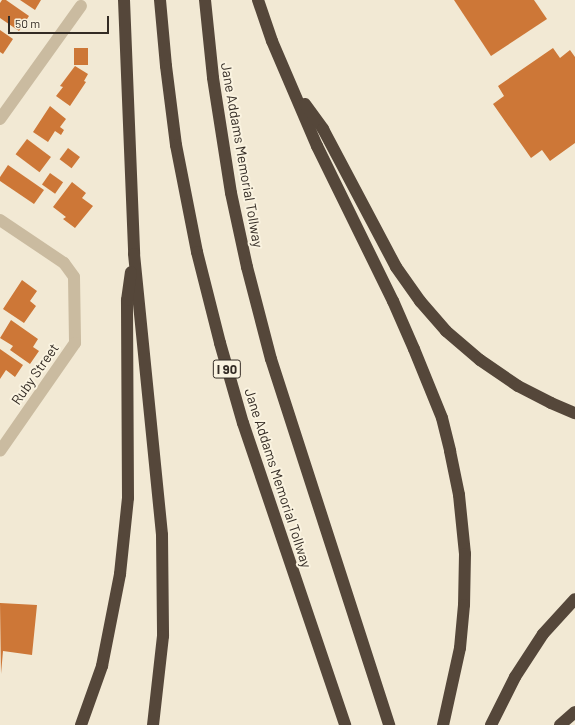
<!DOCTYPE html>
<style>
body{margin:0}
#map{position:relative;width:575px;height:725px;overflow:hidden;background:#f2e9d4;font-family:Barlow,sans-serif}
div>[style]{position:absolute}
.building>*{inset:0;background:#cd7737;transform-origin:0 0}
.minor>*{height:12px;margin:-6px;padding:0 6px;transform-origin:6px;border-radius:6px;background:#cabba0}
.highway>*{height:12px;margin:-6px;padding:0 6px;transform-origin:6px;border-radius:6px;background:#55473a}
span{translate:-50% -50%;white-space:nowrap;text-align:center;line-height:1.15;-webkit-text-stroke:4px #faf3e0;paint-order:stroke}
.shield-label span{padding:1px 3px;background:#faf3e0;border:1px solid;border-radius:3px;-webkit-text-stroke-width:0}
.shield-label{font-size:13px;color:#332b24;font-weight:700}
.street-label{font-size:14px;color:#332b24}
.scale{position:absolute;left:8px;top:16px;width:101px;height:18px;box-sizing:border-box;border:2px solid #332b24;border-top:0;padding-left:5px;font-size:12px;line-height:14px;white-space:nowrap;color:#332b24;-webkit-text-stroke:3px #faf3e0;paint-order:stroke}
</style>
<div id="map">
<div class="building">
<i style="clip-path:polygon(2px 0,6px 0,29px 16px,19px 31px,0 18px,0 3px)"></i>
<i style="clip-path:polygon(20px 0,41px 0,35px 10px)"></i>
<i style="clip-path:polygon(454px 0,534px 0,547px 19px,491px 56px)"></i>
<i style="clip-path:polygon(0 30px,13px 39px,3px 54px,0 52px)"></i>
<i style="left:74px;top:48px;width:14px;height:17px"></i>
<i style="clip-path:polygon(553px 48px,560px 58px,570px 50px,575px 57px,575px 143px,550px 161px,542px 150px,531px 158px,493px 104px,504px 96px,498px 86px)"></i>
<i style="clip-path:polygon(75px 66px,88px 74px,84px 81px,86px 82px,70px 106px,56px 96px,63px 87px,60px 86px)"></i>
<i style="clip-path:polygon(50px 106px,66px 119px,60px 127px,64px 130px,61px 135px,55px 131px,48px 142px,33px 132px)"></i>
<i style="left:27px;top:139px;width:30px;height:19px;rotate:37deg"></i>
<i style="left:68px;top:148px;width:15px;height:14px;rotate:37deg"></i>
<i style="clip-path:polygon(8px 165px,44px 190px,34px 204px,0 181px,0 177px)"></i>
<i style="left:50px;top:173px;width:16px;height:14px;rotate:35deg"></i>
<i style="clip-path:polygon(72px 182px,86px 193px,82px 198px,93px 206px,75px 228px,63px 219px,66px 217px,53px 207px)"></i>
<i style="clip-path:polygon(22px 280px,37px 291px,30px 301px,36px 306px,24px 323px,3px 309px)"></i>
<i style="clip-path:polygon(11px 320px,38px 339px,33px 347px,39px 351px,30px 364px,10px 350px,13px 346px,0 338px)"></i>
<i style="clip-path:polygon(0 349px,23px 365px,15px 377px,6px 370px,0 379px)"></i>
<i style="clip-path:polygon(0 603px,37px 605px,32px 655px,3px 651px,1px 674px)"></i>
</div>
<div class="minor">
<i style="left:0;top:119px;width:139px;rotate:-54.4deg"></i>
<i style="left:0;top:220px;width:77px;rotate:33.9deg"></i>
<i style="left:64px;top:263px;width:17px;rotate:54deg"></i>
<i style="left:74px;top:277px;width:66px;rotate:89.1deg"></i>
<i style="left:75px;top:343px;width:131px;rotate:124.8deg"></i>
</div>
<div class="highway">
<i style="left:124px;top:0;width:254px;rotate:87.7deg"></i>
<i style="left:134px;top:254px;width:282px;rotate:84.3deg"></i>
<i style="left:162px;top:535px;width:101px;rotate:89.4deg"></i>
<i style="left:163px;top:636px;width:90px;rotate:96.4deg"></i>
<i style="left:160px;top:0;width:66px;rotate:84.8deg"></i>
<i style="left:166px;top:66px;width:80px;rotate:82.8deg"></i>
<i style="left:176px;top:145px;width:109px;rotate:78.9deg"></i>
<i style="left:197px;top:252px;width:94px;rotate:75.8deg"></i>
<i style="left:220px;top:343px;width:83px;rotate:74deg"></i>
<i style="left:243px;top:423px;width:319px;rotate:71.3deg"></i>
<i style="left:205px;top:0;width:78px;rotate:84.1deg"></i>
<i style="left:213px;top:78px;width:116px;rotate:81.1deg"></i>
<i style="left:231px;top:193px;width:76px;rotate:77.8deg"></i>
<i style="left:247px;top:267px;width:95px;rotate:75.4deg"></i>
<i style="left:271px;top:359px;width:385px;rotate:72.1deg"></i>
<i style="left:258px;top:0;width:43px;rotate:71.1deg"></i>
<i style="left:272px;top:41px;width:114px;rotate:66.8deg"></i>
<i style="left:317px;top:146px;width:173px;rotate:63.9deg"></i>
<i style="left:393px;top:301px;width:52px;rotate:66.4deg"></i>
<i style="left:414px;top:349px;width:74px;rotate:67.9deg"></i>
<i style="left:442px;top:418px;width:34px;rotate:76deg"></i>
<i style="left:450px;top:451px;width:45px;rotate:78.4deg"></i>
<i style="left:459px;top:495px;width:59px;rotate:84.2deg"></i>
<i style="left:465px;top:554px;width:51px;rotate:91.1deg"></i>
<i style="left:464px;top:605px;width:43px;rotate:95.3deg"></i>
<i style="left:460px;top:648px;width:79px;rotate:102.4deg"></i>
<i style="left:305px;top:104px;width:31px;rotate:54deg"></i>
<i style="left:323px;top:129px;width:156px;rotate:62.1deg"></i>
<i style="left:396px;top:267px;width:42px;rotate:54.8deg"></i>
<i style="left:420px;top:301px;width:40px;rotate:49deg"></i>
<i style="left:446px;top:331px;width:45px;rotate:40.5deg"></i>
<i style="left:480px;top:360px;width:46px;rotate:34.4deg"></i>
<i style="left:518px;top:386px;width:37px;rotate:27deg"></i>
<i style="left:551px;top:403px;width:26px;rotate:23deg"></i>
<i style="left:81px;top:725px;width:63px;rotate:-70.4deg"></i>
<i style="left:102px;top:666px;width:94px;rotate:-78.9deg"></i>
<i style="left:120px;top:574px;width:76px;rotate:-84deg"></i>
<i style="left:128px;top:498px;width:198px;rotate:-90.3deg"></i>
<i style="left:127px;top:300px;width:28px;rotate:-82deg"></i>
<i style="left:491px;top:725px;width:54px;rotate:-63.4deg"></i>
<i style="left:515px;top:677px;width:51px;rotate:-56.9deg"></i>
<i style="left:543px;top:634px;width:47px;rotate:-47.6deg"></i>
<i style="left:560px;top:725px;width:20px;rotate:-41deg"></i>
</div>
<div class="shield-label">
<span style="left:227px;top:369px">I 90</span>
</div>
<div class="street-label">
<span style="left:242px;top:155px;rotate:80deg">Jane Addams Memorial Tollway</span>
<span style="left:35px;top:374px;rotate:-55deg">Ruby Street</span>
<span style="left:278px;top:478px;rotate:72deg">Jane Addams Memorial Tollway</span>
</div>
<div class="scale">50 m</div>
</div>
